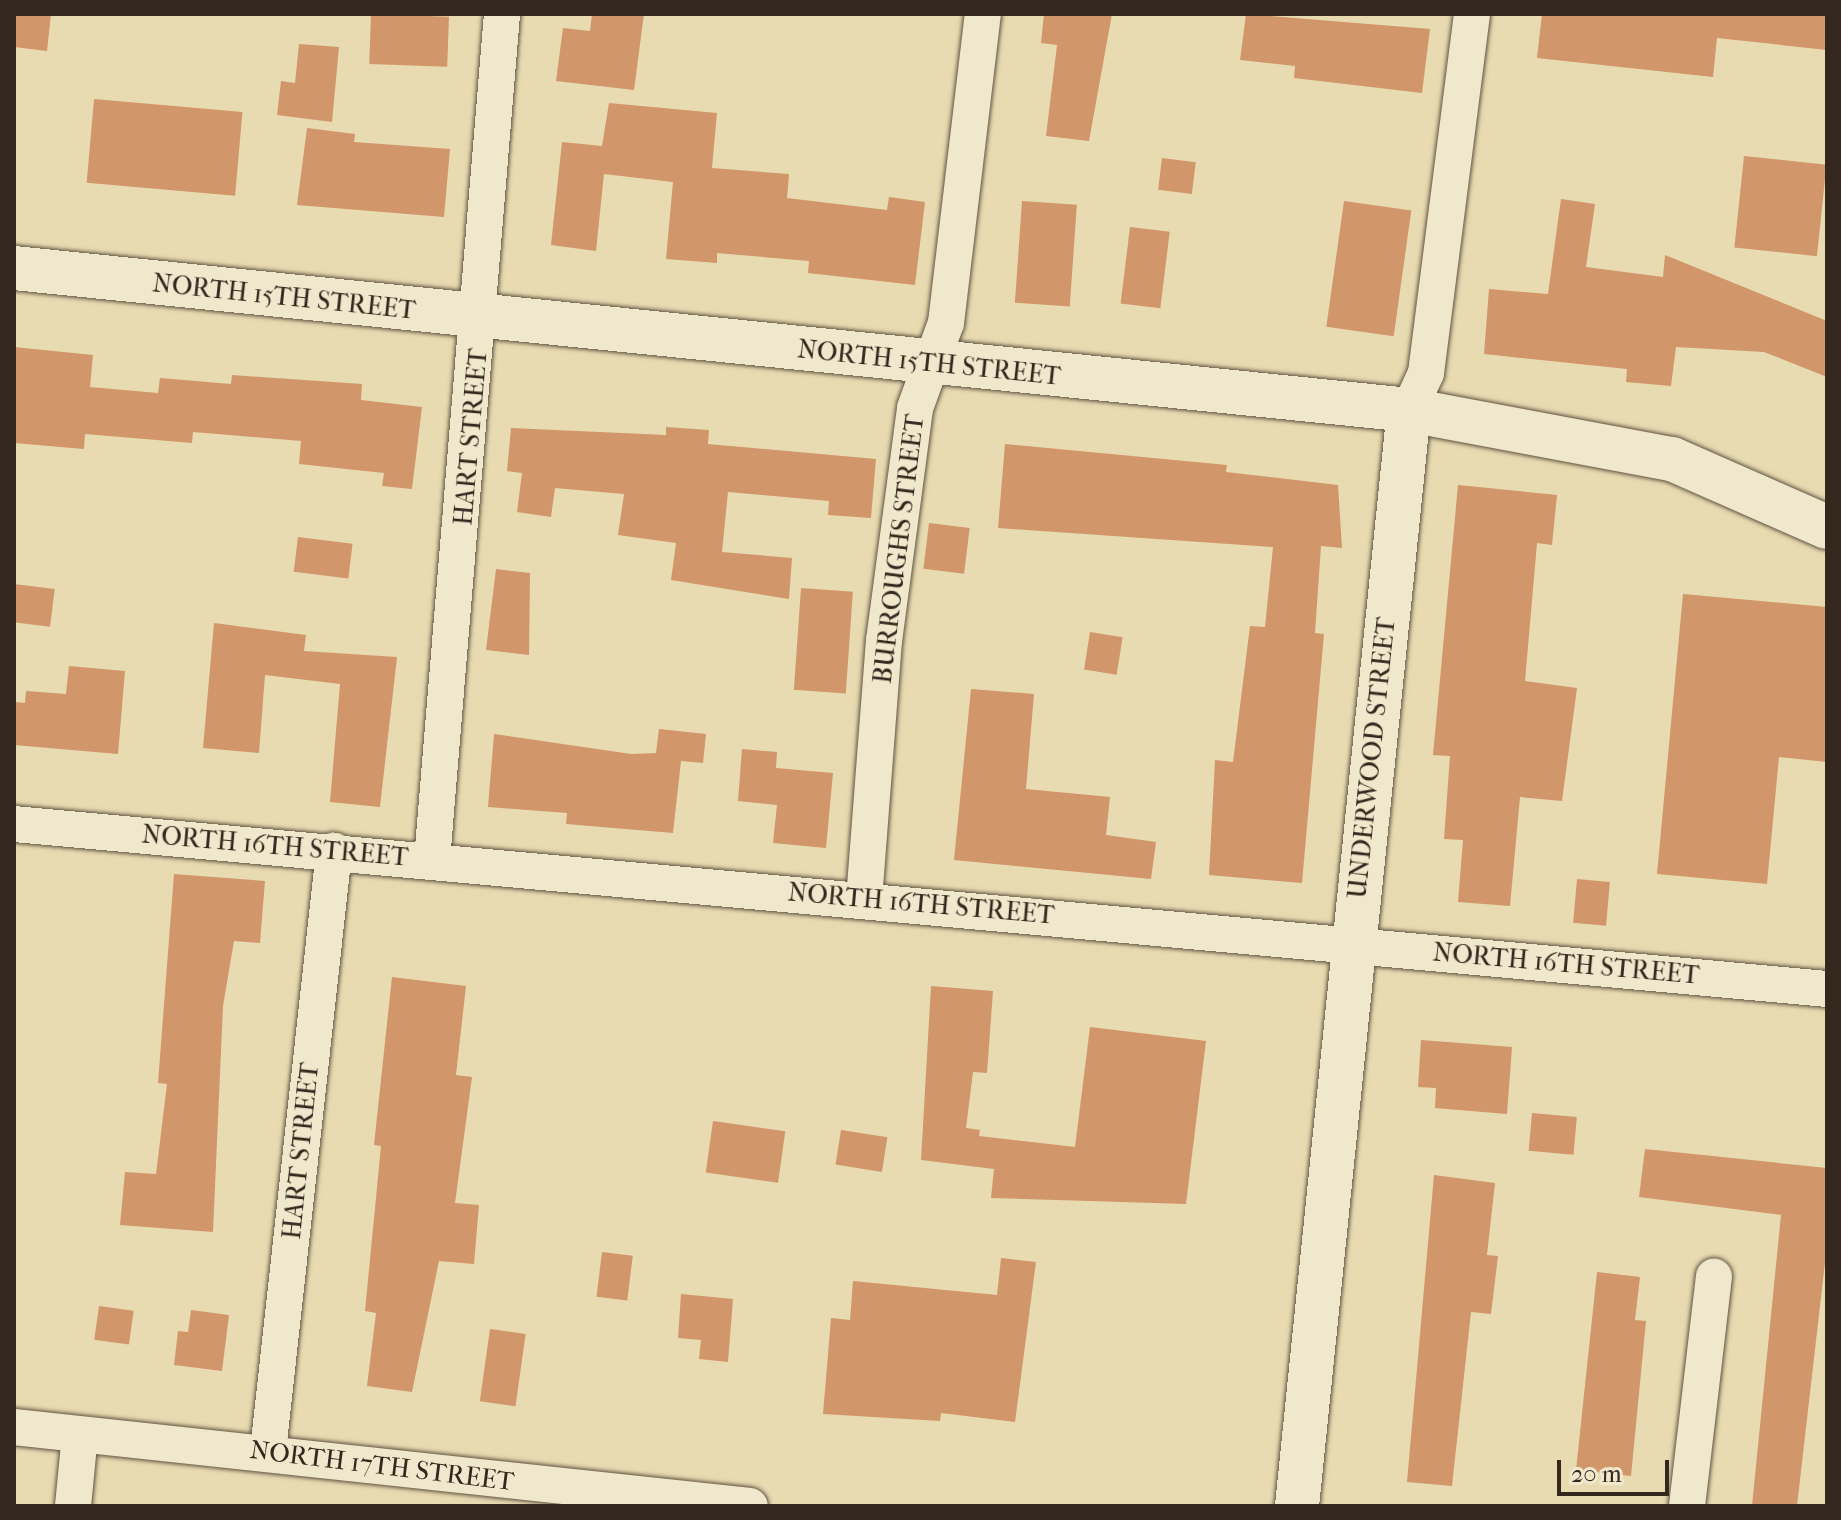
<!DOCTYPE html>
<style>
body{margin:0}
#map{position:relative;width:1841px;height:1520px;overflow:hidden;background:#e8dbb1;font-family:"IM FELL French Canon",serif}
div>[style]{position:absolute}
.building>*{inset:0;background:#d1966a;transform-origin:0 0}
.roads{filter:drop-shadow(0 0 2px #615443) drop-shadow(0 0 2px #615443)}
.minor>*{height:36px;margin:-18px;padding:0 18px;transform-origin:18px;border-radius:18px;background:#f0e8cc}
.tertiary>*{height:44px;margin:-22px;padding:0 22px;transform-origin:22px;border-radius:22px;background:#f0e8cc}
.secondary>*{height:44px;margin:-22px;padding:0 22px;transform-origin:22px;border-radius:22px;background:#f0e8cc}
span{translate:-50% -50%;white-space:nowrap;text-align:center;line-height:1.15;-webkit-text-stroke:8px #f0e8cc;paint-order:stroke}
.street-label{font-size:26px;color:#34271e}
.frame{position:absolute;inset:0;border:16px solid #34271e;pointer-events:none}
.scale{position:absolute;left:1557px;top:1460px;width:112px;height:36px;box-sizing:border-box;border:4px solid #34271e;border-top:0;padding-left:10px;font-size:24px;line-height:28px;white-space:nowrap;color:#34271e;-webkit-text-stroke:6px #f0e8cc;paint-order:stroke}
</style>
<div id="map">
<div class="building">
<i style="clip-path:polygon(14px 14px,51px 14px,47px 51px,14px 47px)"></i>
<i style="left:371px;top:14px;width:78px;height:50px;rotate:2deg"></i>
<i style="clip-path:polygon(592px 14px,644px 14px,634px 90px,556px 81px,563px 28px,590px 31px)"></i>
<i style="clip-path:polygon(1044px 14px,1112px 14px,1089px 141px,1046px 136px,1057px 45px,1041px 43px)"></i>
<i style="clip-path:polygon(1246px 14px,1430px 29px,1422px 93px,1294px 78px,1295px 66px,1240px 60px)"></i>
<i style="clip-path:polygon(1542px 14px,1827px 14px,1827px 50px,1717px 38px,1713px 77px,1537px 58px)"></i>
<i style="clip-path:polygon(299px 44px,339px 47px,332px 122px,277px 115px,281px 81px,295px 83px)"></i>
<i style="left:94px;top:99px;width:149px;height:84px;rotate:5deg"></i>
<i style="clip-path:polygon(609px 103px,717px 113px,712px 168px,789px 174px,787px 198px,887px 210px,889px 197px,925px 202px,915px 285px,808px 273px,809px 261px,717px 253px,717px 263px,666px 259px,673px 182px,604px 174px,596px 251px,551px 245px,562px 142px,602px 146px)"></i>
<i style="clip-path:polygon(307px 128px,355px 134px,354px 142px,450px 149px,444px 217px,297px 205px)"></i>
<i style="left:1744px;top:156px;width:83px;height:92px;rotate:6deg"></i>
<i style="left:1162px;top:158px;width:34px;height:32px;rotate:7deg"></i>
<i style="clip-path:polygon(1561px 199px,1595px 204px,1586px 267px,1663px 277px,1665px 255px,1827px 321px,1827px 377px,1764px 352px,1676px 347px,1671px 386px,1626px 382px,1627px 369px,1484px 354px,1489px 289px,1548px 294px)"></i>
<i style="left:1022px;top:201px;width:55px;height:102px;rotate:4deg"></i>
<i style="left:1344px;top:201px;width:68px;height:127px;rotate:8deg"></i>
<i style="left:1130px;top:227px;width:40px;height:77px;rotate:7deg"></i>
<i style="clip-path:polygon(14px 347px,93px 355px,90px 387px,158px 393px,160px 378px,231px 384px,232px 375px,362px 384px,361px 400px,422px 407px,412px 489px,382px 486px,384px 473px,299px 464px,301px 441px,193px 432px,192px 443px,85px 434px,84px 449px,14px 443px)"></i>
<i style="clip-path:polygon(666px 427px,709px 430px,708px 444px,876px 459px,871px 518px,828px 515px,829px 501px,728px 492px,722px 552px,792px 558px,789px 599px,671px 580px,676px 543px,618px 535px,624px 494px,555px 488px,551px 517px,517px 512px,522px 473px,507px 471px,511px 428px,666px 435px)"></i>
<i style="clip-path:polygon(1005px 444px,1227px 465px,1226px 472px,1338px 485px,1342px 548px,1321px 546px,1315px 633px,1324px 634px,1302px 883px,1209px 875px,1215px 760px,1233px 762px,1250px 626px,1265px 627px,1273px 547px,998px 528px)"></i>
<i style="clip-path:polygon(1458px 485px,1557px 495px,1552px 545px,1537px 543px,1525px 681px,1577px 688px,1562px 801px,1520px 797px,1510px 906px,1458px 902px,1463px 840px,1444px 839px,1450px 756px,1433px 755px)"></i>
<i style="left:929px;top:523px;width:41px;height:46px;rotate:7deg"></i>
<i style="left:298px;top:537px;width:55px;height:35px;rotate:7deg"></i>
<i style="clip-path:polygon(496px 569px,530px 573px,529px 655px,486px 650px)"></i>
<i style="left:14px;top:584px;width:41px;height:38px;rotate:7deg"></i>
<i style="left:801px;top:588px;width:52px;height:102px;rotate:4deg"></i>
<i style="clip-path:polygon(1683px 594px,1827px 607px,1827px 762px,1779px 757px,1767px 884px,1657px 874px)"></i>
<i style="clip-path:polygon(214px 623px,306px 635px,304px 651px,397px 657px,380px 807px,330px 802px,340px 684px,265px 675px,259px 753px,203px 748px)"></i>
<i style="left:1090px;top:632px;width:33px;height:38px;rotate:9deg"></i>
<i style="clip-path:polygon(69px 666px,125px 671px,118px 754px,14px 745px,14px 702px,25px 703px,26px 691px,66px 694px)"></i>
<i style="clip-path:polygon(971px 689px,1034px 694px,1026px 789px,1110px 797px,1106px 835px,1156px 842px,1151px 879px,954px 860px)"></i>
<i style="clip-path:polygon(659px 729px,706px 734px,703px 763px,681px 761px,673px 833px,566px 824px,567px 813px,488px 807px,494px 734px,631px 754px,656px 753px)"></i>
<i style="clip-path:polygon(742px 749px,777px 752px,776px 768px,833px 773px,826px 848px,773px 843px,777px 805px,738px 801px)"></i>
<i style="clip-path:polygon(174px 874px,265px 881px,260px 943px,234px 941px,223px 1006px,213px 1232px,120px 1225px,125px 1172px,156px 1174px,167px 1084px,158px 1083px)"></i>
<i style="left:1577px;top:879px;width:33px;height:44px;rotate:5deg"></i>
<i style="clip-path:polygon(392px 977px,466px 986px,456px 1075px,472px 1077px,455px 1203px,479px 1205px,474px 1264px,439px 1261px,412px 1392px,367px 1386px,376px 1313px,365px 1311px,381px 1146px,374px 1145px)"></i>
<i style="clip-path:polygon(931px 986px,993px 991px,987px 1073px,973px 1072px,966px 1128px,980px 1130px,979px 1136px,1075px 1147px,1090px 1027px,1206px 1041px,1186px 1204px,991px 1198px,994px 1169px,921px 1160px)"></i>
<i style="clip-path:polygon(1421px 1040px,1512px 1047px,1507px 1114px,1435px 1108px,1436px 1088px,1418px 1087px)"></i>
<i style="left:1532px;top:1113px;width:45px;height:38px;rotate:5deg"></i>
<i style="left:713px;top:1121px;width:73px;height:52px;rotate:8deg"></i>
<i style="left:841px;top:1130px;width:47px;height:35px;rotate:9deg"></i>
<i style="clip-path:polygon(1645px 1149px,1827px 1168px,1826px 1254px,1797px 1506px,1752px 1506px,1781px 1215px,1639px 1197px)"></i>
<i style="clip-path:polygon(1434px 1175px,1495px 1183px,1487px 1255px,1498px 1256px,1491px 1314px,1471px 1312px,1452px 1486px,1407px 1482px)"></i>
<i style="left:602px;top:1252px;width:31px;height:45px;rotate:7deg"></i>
<i style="clip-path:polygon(1001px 1258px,1036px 1262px,1015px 1422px,941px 1413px,940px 1421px,823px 1414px,831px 1318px,850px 1320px,853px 1281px,997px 1295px)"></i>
<i style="clip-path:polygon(1597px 1272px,1640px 1277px,1635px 1320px,1646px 1321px,1631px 1476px,1576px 1470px)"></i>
<i style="clip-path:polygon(681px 1294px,733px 1299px,728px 1362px,699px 1359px,701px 1340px,678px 1338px)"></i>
<i style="left:99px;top:1306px;width:35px;height:34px;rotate:8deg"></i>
<i style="clip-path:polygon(191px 1310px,229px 1315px,222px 1371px,174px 1365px,178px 1331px,188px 1332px)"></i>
<i style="left:490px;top:1329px;width:36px;height:73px;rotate:8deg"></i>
</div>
<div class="roads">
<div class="minor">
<i style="left:1409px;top:410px;width:41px;rotate:-65.3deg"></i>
<i style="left:1426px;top:373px;width:362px;rotate:-82.7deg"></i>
<i style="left:14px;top:824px;width:1820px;rotate:5.2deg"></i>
<i style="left:432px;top:860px;width:849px;rotate:-85.27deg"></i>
<i style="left:864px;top:900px;width:260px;rotate:-85.6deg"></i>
<i style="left:884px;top:641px;width:235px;rotate:-82.4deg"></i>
<i style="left:915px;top:408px;width:90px;rotate:-70deg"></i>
<i style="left:946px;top:323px;width:311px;rotate:-83.2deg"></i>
<i style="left:14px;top:1427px;width:740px;rotate:6.13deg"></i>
<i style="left:268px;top:1451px;width:604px;rotate:-83.72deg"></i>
<i style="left:73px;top:1506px;width:71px;rotate:-84.4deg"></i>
<i style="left:1687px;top:1506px;width:231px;rotate:-83.3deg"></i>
</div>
<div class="tertiary">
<i style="left:1297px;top:1506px;width:1102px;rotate:-84.17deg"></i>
</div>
<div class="secondary">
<i style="left:14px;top:268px;width:1402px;rotate:5.81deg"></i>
<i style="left:1409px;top:410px;width:268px;rotate:10.6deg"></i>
<i style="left:1672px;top:459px;width:169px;rotate:23.7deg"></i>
</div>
</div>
<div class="street-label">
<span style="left:284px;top:297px;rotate:6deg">NORTH 15TH STREET</span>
<span style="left:929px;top:363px;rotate:6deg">NORTH 15TH STREET</span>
<span style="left:471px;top:437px;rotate:-85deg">HART STREET</span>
<span style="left:899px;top:549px;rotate:-83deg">BURROUGHS STREET</span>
<span style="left:1372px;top:758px;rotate:-84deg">UNDERWOOD STREET</span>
<span style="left:275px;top:846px;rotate:5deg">NORTH 16TH STREET</span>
<span style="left:921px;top:904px;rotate:5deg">NORTH 16TH STREET</span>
<span style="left:1566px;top:964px;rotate:5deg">NORTH 16TH STREET</span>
<span style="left:301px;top:1151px;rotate:-84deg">HART STREET</span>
<span style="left:382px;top:1466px;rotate:7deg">NORTH 17TH STREET</span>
</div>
<div class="frame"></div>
<div class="scale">20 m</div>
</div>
